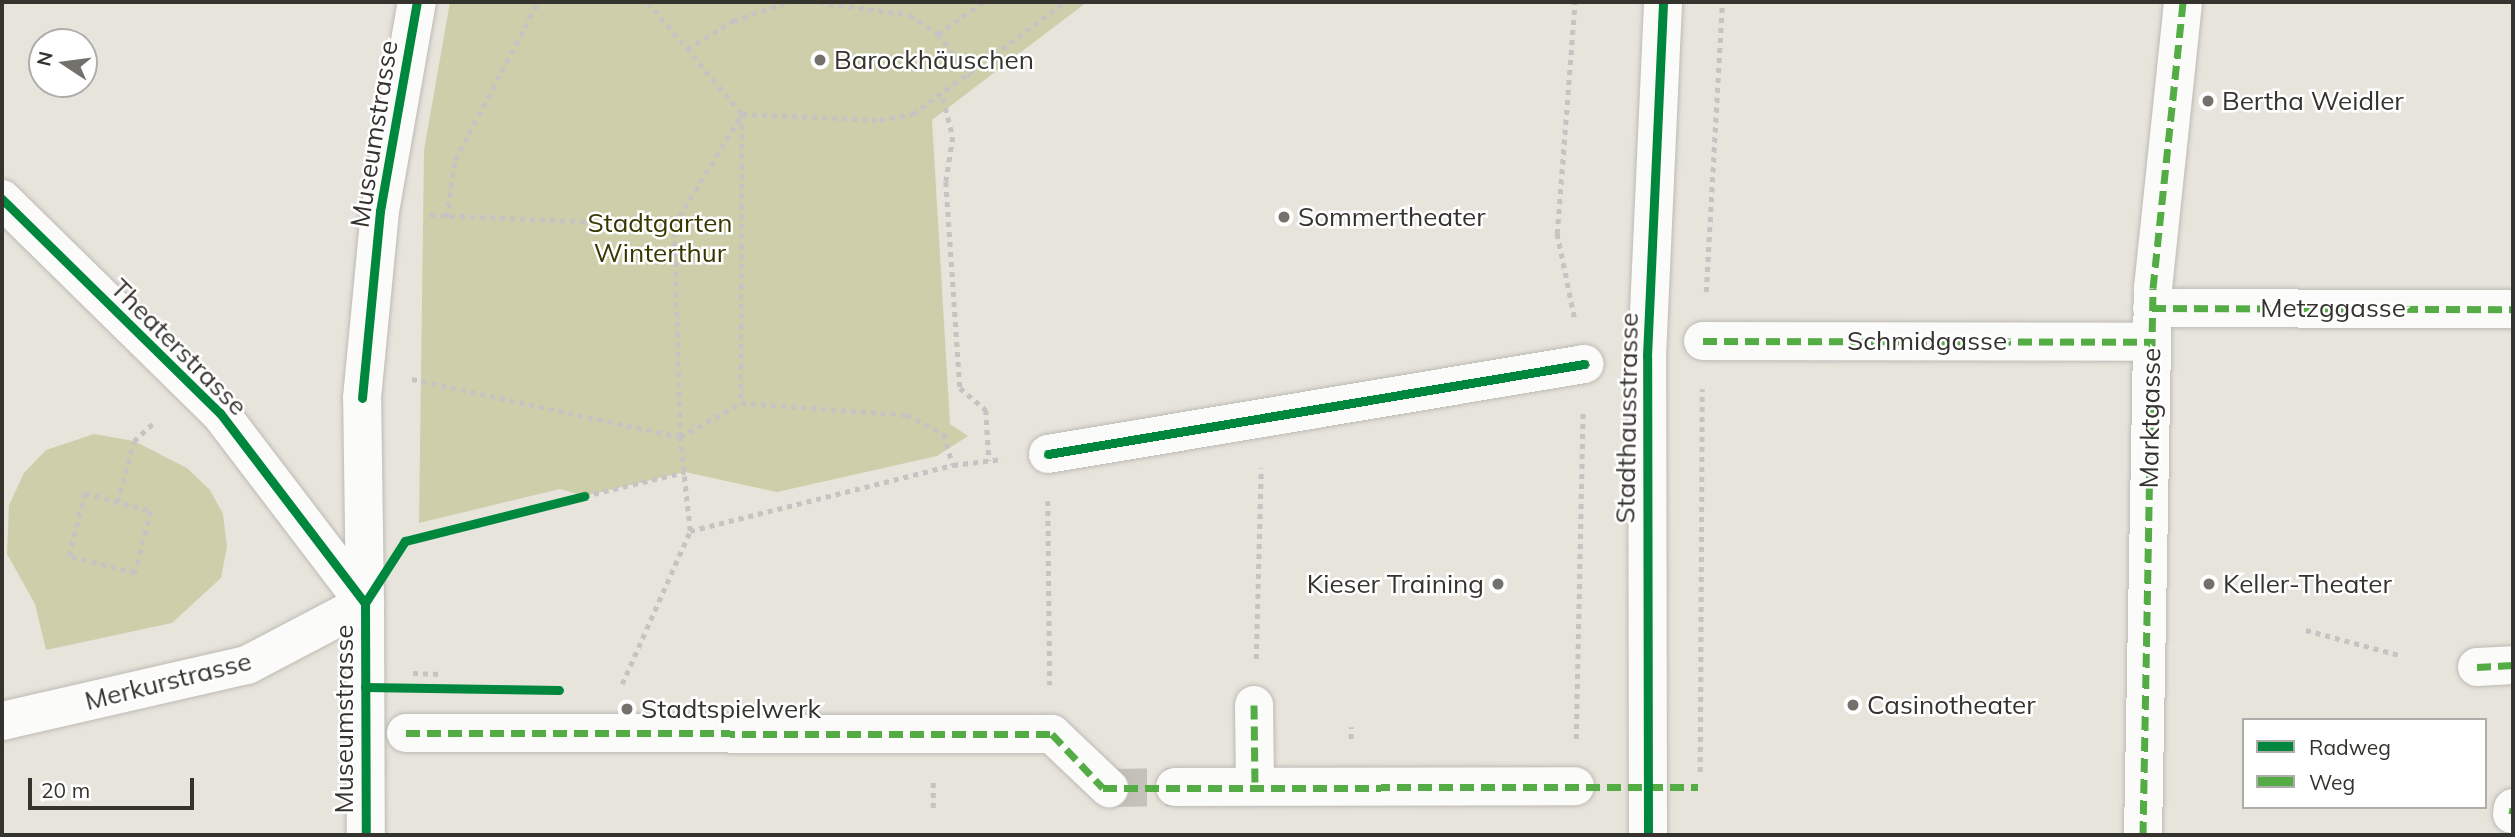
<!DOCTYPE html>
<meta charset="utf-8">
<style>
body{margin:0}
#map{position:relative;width:2515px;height:837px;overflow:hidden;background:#e7e4dc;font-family:Mulish,sans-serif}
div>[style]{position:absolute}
.green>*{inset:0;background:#cecfaa}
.minor-tunnel>*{height:38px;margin-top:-19px;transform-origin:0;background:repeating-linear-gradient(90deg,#c3c1b9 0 38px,transparent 0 57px)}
.path>*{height:4.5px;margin-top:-2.25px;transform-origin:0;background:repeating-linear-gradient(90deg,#c5c4c2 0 5px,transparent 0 10px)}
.roads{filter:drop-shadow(0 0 2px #bdbab4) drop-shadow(0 0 2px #bdbab4)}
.minor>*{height:38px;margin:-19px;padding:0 19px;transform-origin:19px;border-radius:19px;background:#fbfbfa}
.major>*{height:38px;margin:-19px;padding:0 19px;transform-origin:19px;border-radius:19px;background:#fbfbfa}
.quiet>*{height:7px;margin-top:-3.5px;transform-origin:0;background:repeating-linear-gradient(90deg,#54ac44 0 14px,transparent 0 21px)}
.cycleway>*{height:9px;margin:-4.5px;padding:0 4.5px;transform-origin:4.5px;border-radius:4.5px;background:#00873e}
.dots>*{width:19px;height:19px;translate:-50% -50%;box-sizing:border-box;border:4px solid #fff;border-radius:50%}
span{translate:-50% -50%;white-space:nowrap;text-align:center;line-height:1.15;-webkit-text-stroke:5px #fff;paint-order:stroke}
.poi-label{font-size:26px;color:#35332e}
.left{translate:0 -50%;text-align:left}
.right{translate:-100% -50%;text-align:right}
.street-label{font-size:26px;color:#35332e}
.park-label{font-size:26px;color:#373700}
.frame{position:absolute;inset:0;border:4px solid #35332e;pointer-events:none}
.legend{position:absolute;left:2242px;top:718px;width:245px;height:91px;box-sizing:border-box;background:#fff;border:2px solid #aeadab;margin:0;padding:9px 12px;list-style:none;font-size:21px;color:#35332e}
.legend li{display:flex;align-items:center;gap:14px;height:35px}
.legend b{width:35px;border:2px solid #aeadab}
.north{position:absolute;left:28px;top:28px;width:70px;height:70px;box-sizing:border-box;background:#fff;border:2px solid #aeadab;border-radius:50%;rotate:283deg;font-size:19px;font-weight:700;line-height:28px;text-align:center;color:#35332e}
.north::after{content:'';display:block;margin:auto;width:24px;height:32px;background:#73716b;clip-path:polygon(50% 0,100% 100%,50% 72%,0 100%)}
.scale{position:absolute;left:28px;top:778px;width:166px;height:32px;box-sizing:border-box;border:4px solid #35332e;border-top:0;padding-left:9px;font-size:21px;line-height:24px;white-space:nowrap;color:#35332e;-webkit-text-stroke:5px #fff;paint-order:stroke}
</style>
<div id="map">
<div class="green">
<i style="clip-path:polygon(450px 2px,1087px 2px,932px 120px,950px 424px,968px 436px,937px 456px,777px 492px,685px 472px,584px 496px,560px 489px,419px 523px,424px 150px)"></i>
<i style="clip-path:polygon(94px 434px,134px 441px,187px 468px,210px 490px,223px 514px,227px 547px,221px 578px,172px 623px,46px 650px,35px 604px,7px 554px,9px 505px,24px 473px,46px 450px)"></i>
</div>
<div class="minor-tunnel">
<i style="left:1109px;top:788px;width:66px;rotate:-0.9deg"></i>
</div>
<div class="path">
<i style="left:648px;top:2px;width:146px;rotate:50deg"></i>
<i style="left:742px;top:114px;width:289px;rotate:90.2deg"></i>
<i style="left:819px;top:2px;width:92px;rotate:8.1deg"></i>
<i style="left:910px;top:15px;width:34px;rotate:34deg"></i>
<i style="left:938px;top:34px;width:53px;rotate:52.7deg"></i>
<i style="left:938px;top:34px;width:55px;rotate:-35.4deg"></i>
<i style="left:687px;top:49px;width:54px;rotate:-31.3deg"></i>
<i style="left:733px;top:21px;width:58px;rotate:-19.1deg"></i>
<i style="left:943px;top:98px;width:40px;rotate:75.6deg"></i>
<i style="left:953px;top:137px;width:46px;rotate:98.8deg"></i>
<i style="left:946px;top:182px;width:206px;rotate:86.1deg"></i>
<i style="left:960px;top:388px;width:34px;rotate:40deg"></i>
<i style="left:986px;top:410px;width:51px;rotate:86.6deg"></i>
<i style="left:430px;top:215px;width:244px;rotate:2.3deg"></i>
<i style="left:446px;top:217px;width:58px;rotate:-81deg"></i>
<i style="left:455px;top:160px;width:178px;rotate:-62.3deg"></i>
<i style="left:1706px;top:292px;width:290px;rotate:-86.8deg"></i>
<i style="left:1574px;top:317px;width:85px;rotate:-101.6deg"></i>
<i style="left:1557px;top:234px;width:233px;rotate:-85.6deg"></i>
<i style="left:412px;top:379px;width:274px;rotate:12.2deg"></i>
<i style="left:680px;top:437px;width:70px;rotate:-29.1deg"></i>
<i style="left:741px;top:403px;width:166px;rotate:4.1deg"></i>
<i style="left:907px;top:415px;width:42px;rotate:27.2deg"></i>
<i style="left:944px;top:434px;width:32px;rotate:74deg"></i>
<i style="left:85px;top:493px;width:68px;rotate:15.3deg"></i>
<i style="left:151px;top:511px;width:64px;rotate:104.5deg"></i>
<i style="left:135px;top:573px;width:68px;rotate:-165.6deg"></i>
<i style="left:69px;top:556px;width:65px;rotate:-75.7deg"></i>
<i style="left:584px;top:496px;width:104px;rotate:-13.4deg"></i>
<i style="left:1048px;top:501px;width:184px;rotate:89.4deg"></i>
<i style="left:117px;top:502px;width:63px;rotate:-74.4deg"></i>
<i style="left:134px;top:441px;width:25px;rotate:-43deg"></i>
<i style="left:690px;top:531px;width:95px;rotate:-96.1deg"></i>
<i style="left:680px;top:437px;width:212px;rotate:-91.6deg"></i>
<i style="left:674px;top:225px;width:130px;rotate:-58.5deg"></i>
<i style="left:742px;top:114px;width:138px;rotate:2.5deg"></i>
<i style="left:880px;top:120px;width:34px;rotate:-10deg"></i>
<i style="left:913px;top:114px;width:189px;rotate:-36.4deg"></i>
<i style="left:2306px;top:630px;width:96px;rotate:15deg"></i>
<i style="left:1256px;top:659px;width:191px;rotate:-88.5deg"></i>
<i style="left:413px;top:673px;width:27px;rotate:2deg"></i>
<i style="left:622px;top:684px;width:167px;rotate:-66deg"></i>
<i style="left:690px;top:531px;width:271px;rotate:-14.1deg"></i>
<i style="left:953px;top:465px;width:50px;rotate:-6.8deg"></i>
<i style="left:1351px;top:739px;width:12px;rotate:-90deg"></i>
<i style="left:1576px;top:739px;width:327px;rotate:-88.8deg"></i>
<i style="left:1700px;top:772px;width:383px;rotate:-89.7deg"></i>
<i style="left:933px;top:808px;width:27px;rotate:-90deg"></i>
</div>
<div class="roads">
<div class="minor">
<i style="left:2px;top:199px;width:305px;rotate:44.5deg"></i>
<i style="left:220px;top:413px;width:239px;rotate:52.7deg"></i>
<i style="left:365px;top:603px;width:232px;rotate:89.8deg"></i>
<i style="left:2152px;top:308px;width:361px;rotate:0.2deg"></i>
<i style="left:1703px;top:341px;width:448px;rotate:0.1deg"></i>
<i style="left:1048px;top:454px;width:544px;rotate:-9.53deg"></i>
<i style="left:2477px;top:667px;width:36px;rotate:-3deg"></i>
<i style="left:1254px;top:705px;width:81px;rotate:89.3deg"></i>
<i style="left:406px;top:733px;width:646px;rotate:0.09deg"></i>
<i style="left:1052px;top:734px;width:79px;rotate:43.5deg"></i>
<i style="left:1175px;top:787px;width:400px;rotate:-0.1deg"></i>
<i style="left:2512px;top:814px;width:6px;rotate:-81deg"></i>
<i style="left:1648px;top:835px;width:479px;rotate:-90.1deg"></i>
<i style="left:1647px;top:356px;width:354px;rotate:-87.4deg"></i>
<i style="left:2143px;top:835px;width:547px;rotate:-88.95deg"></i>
<i style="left:2153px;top:288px;width:288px;rotate:-84deg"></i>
</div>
<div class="major">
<i style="left:2px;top:721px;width:251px;rotate:-12.9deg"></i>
<i style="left:247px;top:665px;width:133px;rotate:-27.7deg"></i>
<i style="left:365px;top:603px;width:205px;rotate:-90.8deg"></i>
<i style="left:362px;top:398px;width:188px;rotate:-84.5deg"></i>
<i style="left:380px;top:211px;width:212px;rotate:-80deg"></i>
</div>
</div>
<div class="quiet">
<i style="left:2152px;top:308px;width:361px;rotate:0.2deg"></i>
<i style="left:1703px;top:341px;width:448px;rotate:0.1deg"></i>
<i style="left:2477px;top:667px;width:36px;rotate:-3deg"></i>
<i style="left:1254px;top:705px;width:81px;rotate:89.3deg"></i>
<i style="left:406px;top:733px;width:646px;rotate:0.09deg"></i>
<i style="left:1052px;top:734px;width:74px;rotate:46.6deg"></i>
<i style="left:1103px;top:788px;width:595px;rotate:-0.1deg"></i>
<i style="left:2512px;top:814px;width:6px;rotate:-81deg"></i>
<i style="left:2143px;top:835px;width:547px;rotate:-88.95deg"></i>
<i style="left:2153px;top:288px;width:288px;rotate:-84deg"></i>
</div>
<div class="cycleway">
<i style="left:2px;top:199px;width:305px;rotate:44.5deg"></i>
<i style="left:220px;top:413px;width:239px;rotate:52.7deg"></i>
<i style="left:362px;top:398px;width:188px;rotate:-84.5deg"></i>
<i style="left:380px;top:211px;width:212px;rotate:-80deg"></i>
<i style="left:1048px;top:454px;width:544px;rotate:-9.53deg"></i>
<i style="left:365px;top:603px;width:74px;rotate:-57.2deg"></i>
<i style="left:405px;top:541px;width:185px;rotate:-14.1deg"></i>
<i style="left:365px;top:603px;width:232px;rotate:89.8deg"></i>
<i style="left:365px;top:687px;width:194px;rotate:0.9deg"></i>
<i style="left:1648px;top:835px;width:479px;rotate:-90.1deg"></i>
<i style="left:1647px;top:356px;width:354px;rotate:-87.4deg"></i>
</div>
<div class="dots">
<i style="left:820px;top:60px;background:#73716b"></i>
<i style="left:2208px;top:101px;background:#73716b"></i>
<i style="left:1284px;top:217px;background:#73716b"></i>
<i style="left:1498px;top:584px;background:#73716b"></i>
<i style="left:2209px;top:584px;background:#73716b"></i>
<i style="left:1853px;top:705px;background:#73716b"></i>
<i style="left:627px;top:709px;background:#73716b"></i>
</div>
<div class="poi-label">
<span class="left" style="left:834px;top:60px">Barockhäuschen</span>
<span class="left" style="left:2222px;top:101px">Bertha Weidler</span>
<span class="left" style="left:1298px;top:217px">Sommertheater</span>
<span class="right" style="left:1484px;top:584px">Kieser Training</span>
<span class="left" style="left:2223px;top:584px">Keller-Theater</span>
<span class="left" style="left:1867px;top:705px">Casinotheater</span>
<span class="left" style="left:641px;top:709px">Stadtspielwerk</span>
</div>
<div class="street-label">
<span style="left:374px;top:134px;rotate:-81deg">Museumstrasse</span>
<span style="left:2333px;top:308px">Metzggasse</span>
<span style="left:1927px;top:341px">Schmidgasse</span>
<span style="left:179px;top:347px;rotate:45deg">Theaterstrasse</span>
<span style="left:1627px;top:418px;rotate:-89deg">Stadthausstrasse</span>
<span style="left:2150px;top:418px;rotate:-89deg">Marktgasse</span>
<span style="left:168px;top:681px;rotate:-14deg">Merkurstrasse</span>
<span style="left:344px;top:719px;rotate:-90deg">Museumstrasse</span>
</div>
<div class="park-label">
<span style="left:660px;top:238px">Stadtgarten<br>Winterthur</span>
</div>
<div class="frame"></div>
<ul class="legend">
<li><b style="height:9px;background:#00873e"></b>Radweg</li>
<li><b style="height:9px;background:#54ac44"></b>Weg</li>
</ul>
<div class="north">N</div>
<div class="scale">20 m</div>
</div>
